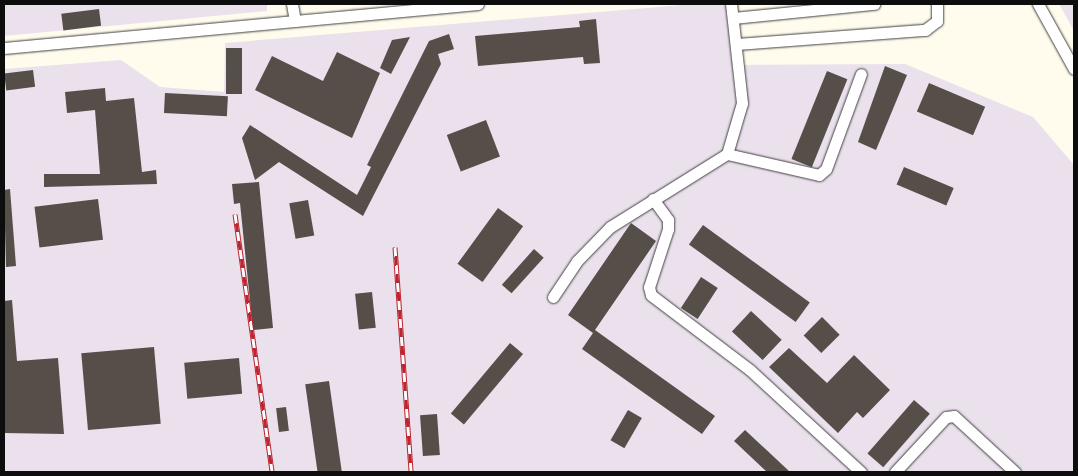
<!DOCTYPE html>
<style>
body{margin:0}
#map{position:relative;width:1078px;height:476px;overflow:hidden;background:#fffbed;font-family:Merriweather,serif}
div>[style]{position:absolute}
.industrial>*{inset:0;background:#eae1ec}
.building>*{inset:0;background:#554e49;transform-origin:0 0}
.roads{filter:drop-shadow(0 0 1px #404040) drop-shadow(0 0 1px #404040)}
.minor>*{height:11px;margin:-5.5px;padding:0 5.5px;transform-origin:5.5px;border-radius:5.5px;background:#fff}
.rail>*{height:5px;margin-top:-2.5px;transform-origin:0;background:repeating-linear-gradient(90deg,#fff 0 9px,#bd242e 0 18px);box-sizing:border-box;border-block:1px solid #bd242e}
span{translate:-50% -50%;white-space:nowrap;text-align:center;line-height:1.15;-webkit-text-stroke:5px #fff;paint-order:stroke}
.frame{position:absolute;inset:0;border:5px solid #0d0d0d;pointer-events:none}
</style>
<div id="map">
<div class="industrial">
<i style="clip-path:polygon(4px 4px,267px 4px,267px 11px,4px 36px)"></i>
<i style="clip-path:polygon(695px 4px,729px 4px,739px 65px,905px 64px,1033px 117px,1074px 165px,1074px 472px,4px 472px,4px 69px,121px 60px,160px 87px,224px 92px,225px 43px)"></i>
<i style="clip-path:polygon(1059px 4px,1074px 4px,1074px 31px)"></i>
</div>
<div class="building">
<i style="left:99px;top:9px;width:17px;height:38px;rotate:83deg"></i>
<i style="clip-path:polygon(596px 19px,600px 63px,584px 64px,583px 57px,478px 66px,475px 36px,580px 27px,579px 21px)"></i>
<i style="clip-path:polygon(449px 34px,454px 49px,438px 54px,441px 64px,363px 216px,279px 162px,255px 180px,242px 138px,250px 125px,357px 195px,371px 167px,367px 165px,429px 41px)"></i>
<i style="clip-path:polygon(410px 37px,391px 74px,380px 68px,392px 40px)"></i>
<i style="left:226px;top:48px;width:16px;height:46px"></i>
<i style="clip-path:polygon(337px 52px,380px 73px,352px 138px,255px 90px,272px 56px,323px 81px)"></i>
<i style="clip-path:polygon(885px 66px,907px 75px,876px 150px,858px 142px)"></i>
<i style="left:33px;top:70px;width:17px;height:29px;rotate:83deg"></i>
<i style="left:827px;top:71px;width:22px;height:95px;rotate:22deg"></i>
<i style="left:929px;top:83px;width:61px;height:31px;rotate:23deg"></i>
<i style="clip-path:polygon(105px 88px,106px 101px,134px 98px,142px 172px,156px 170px,157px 184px,44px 187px,44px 174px,100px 174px,95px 110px,67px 113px,65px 92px)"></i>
<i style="left:165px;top:93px;width:63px;height:20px;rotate:3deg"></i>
<i style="left:486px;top:120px;width:39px;height:42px;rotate:69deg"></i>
<i style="left:904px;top:167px;width:54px;height:19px;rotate:23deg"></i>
<i style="clip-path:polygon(259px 182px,273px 328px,253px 330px,240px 203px,234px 204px,232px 184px)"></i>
<i style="clip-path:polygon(10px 189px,16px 266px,6px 267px,4px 190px)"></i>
<i style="left:98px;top:199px;width:41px;height:64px;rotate:83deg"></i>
<i style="left:308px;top:200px;width:36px;height:19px;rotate:80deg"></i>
<i style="left:498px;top:208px;width:31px;height:69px;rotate:36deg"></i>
<i style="clip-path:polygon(631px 223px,656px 241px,595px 330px,715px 416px,702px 434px,582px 349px,593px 333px,568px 315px)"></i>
<i style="left:703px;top:225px;width:132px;height:24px;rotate:36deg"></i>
<i style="left:534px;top:249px;width:13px;height:48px;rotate:42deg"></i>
<i style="left:701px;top:277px;width:20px;height:37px;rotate:33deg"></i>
<i style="left:372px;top:292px;width:36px;height:17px;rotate:84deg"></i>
<i style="clip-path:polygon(12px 300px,17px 361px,58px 358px,64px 434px,4px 433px,4px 301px)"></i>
<i style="left:751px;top:311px;width:42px;height:28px;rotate:43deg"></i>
<i style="left:822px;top:317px;width:25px;height:26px;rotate:45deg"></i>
<i style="left:510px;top:343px;width:17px;height:92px;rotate:40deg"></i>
<i style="left:154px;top:347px;width:77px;height:73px;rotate:85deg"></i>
<i style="clip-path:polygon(789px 348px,827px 383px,854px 355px,890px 390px,863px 418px,857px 412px,838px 433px,769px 367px)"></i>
<i style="left:239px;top:358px;width:36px;height:55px;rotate:85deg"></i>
<i style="left:329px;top:381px;width:92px;height:24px;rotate:82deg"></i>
<i style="left:914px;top:400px;width:21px;height:71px;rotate:41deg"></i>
<i style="left:286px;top:407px;width:24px;height:10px;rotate:83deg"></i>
<i style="left:628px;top:410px;width:16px;height:35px;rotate:30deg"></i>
<i style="left:437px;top:414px;width:41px;height:17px;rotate:86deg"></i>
<i style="clip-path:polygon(745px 430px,790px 472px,767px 472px,734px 441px)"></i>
</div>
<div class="roads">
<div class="minor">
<i style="left:292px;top:4px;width:17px;rotate:80deg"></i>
<i style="left:1038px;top:4px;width:74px;rotate:61deg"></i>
<i style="left:733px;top:18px;width:142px;rotate:-5.7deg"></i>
<i style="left:737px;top:44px;width:189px;rotate:-4.3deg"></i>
<i style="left:925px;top:30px;width:15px;rotate:-37deg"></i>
<i style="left:937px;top:21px;width:17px;rotate:-90deg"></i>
<i style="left:4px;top:48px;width:476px;rotate:-5.3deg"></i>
<i style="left:727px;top:154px;width:94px;rotate:12.9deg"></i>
<i style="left:819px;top:175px;width:9px;rotate:-41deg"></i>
<i style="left:826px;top:169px;width:101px;rotate:-69.8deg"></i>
<i style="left:653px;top:199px;width:26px;rotate:54deg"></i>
<i style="left:668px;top:220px;width:9px;rotate:90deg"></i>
<i style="left:668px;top:229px;width:61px;rotate:108.1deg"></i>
<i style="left:649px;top:287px;width:8px;rotate:76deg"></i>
<i style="left:651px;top:295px;width:124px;rotate:37.1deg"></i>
<i style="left:750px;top:370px;width:151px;rotate:42.6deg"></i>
<i style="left:553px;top:297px;width:43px;rotate:-56.3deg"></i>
<i style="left:577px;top:261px;width:47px;rotate:-45.9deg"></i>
<i style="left:610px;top:227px;width:138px;rotate:-32deg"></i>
<i style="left:727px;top:154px;width:53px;rotate:-73.6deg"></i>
<i style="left:742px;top:103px;width:100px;rotate:-96.3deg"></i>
<i style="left:895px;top:472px;width:75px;rotate:-47.2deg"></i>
<i style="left:946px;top:417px;width:8px;rotate:-7deg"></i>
<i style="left:954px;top:416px;width:83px;rotate:42.6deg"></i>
</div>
</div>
<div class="rail">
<i style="left:235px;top:214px;width:261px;rotate:81.8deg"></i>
<i style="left:395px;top:247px;width:226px;rotate:85.9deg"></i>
</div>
<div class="frame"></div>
</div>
